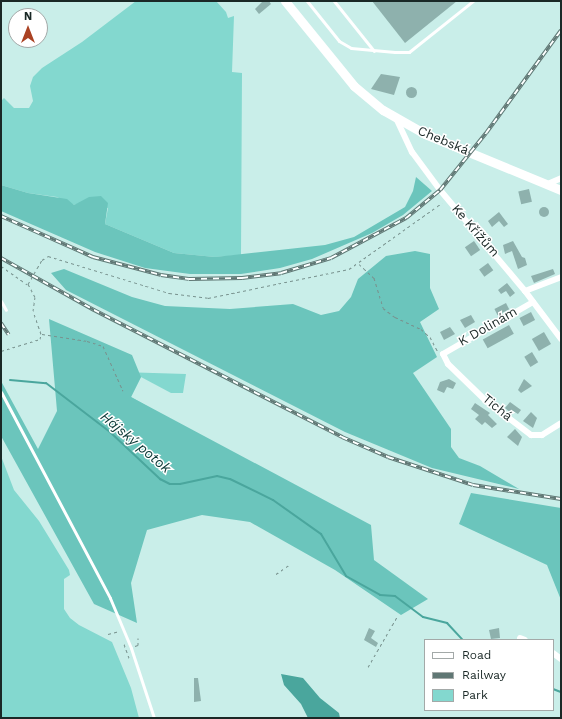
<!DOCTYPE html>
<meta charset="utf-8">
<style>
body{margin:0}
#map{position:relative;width:562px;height:719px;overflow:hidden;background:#c9eee9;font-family:"Work Sans",sans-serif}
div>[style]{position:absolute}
.green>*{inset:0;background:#83d8cf}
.forest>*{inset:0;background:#6bc5bc}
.water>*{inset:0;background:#4aa69d}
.stream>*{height:2px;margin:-1px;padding:0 1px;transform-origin:1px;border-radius:1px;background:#4aa69d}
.building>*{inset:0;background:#8eb1ad;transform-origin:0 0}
.round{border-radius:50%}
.path>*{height:1px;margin-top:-0.5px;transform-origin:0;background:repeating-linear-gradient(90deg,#78928e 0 3px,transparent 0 6px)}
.lane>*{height:3px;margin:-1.5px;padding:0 1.5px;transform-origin:1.5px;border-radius:1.5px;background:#fff}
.street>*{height:6px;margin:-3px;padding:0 3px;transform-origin:3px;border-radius:3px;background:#fff}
.secondary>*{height:9px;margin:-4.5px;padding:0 4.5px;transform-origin:4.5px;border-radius:4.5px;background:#fff}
.rail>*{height:3.5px;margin-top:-1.75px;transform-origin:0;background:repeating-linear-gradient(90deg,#fff 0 6px,#607774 0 12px);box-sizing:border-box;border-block:1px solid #607774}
span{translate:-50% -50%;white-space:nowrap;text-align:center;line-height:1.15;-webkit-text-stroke:3px #fff;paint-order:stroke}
.street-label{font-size:13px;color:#1a2826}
.water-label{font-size:14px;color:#0a3633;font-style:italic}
.frame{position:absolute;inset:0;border:2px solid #1a2826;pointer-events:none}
.legend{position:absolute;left:424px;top:639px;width:130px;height:72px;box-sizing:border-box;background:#fff;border:1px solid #a3a9a8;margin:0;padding:5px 7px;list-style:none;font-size:12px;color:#1a2826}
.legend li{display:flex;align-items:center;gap:8px;height:20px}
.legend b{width:20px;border:1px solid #a3a9a8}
.north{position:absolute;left:8px;top:8px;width:40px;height:40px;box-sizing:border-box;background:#fff;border:1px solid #a3a9a8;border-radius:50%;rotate:0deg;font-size:11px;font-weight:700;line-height:16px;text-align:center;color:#1a2826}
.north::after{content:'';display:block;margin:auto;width:14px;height:18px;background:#aa4223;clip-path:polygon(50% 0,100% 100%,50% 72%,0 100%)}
</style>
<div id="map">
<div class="green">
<i style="clip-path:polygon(136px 1px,216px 1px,226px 12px,228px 18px,234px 16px,232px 72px,242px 73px,241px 255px,215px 257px,174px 253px,105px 224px,108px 208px,80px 203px,74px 205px,57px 197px,28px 193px,1px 185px,1px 101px,4px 98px,14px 108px,29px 108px,33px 101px,30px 86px,33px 77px,42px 68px,82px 42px)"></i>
<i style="clip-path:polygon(121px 372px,186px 374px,183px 393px,171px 393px,141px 377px,131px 397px,180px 425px,133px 426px)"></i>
<i style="clip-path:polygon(1px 456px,14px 490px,39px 521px,69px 570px,70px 575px,64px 579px,64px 609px,70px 618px,79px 625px,112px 642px,131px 688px,139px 718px,1px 718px)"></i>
</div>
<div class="forest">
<i style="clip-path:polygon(416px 177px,432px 191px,403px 215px,372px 233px,312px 259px,280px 268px,241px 274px,190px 274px,145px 268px,95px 252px,1px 211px,1px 185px,28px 193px,67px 199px,74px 205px,89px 197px,101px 196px,108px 203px,105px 224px,174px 253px,215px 257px,325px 245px,354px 237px,405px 207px,413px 191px)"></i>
<i style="clip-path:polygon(415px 251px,430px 254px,430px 288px,439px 309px,420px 322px,437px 357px,413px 373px,451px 429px,451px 447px,459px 458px,480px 466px,519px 489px,432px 468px,345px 432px,66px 290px,51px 273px,64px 269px,132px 297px,165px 306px,230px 309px,293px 304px,321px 315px,339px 311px,351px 297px,358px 279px,386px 256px)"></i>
<i style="clip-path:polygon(49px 319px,132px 355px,141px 377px,131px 397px,371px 525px,374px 560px,428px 599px,401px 615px,335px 570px,250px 522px,202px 515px,147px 530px,131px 583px,137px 623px,94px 604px,1px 436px,1px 381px,38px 449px,57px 411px)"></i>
<i style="clip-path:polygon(471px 493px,561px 508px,561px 600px,547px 565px,459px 524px)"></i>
</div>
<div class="water">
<i style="clip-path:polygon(281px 674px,303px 678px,320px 698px,339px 713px,340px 718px,308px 718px,301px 704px,284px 685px)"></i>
</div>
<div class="stream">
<i style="left:10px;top:380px;width:36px;rotate:5deg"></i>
<i style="left:46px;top:383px;width:81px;rotate:37.4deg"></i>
<i style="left:110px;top:432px;width:69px;rotate:43.2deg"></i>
<i style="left:160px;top:479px;width:11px;rotate:27deg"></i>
<i style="left:170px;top:484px;width:10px"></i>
<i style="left:180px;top:484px;width:38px;rotate:-12deg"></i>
<i style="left:217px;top:476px;width:13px;rotate:13deg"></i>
<i style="left:230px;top:479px;width:48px;rotate:26deg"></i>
<i style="left:273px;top:500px;width:59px;rotate:35.3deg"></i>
<i style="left:321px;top:534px;width:49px;rotate:59.2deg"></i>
<i style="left:346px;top:576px;width:39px;rotate:29deg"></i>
<i style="left:380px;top:595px;width:15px;rotate:4deg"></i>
<i style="left:395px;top:596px;width:35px;rotate:37deg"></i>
<i style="left:423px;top:617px;width:25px;rotate:14deg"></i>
<i style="left:447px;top:623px;width:23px;rotate:47deg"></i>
<i style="left:553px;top:689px;width:9px;rotate:21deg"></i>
</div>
<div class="building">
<i style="clip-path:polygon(263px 1px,269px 1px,271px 4px,259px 14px,255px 9px)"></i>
<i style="clip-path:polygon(372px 1px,457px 1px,405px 43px)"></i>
<i style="clip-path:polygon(381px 74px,400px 77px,394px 95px,371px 89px)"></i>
<i class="round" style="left:405.5px;top:86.5px;width:11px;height:11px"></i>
<i style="left:529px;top:189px;width:13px;height:11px;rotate:77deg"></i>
<i class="round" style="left:539px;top:207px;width:10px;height:10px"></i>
<i style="clip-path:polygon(499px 212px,508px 224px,504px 227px,499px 221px,492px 227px,488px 221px)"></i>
<i style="left:474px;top:241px;width:11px;height:11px;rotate:56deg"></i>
<i style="clip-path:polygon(513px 241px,522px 257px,525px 258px,527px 265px,518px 269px,512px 251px,505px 254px,503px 245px)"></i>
<i style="left:488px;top:263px;width:9px;height:11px;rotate:54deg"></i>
<i style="clip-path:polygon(553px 269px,555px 274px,534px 283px,531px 276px)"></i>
<i style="clip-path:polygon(507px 283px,515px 293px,510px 297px,506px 291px,501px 294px,498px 290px)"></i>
<i style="left:506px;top:303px;width:7px;height:13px;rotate:63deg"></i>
<i style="left:531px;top:312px;width:9px;height:13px;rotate:63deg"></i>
<i style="clip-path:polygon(471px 315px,475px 322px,465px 328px,460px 320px)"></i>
<i style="left:509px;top:325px;width:10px;height:30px;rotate:61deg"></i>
<i style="clip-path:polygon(450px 327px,455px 334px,444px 340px,440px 332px)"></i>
<i style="left:544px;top:332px;width:14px;height:14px;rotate:60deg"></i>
<i style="left:532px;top:352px;width:12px;height:9px;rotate:59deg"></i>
<i style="clip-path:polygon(449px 379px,456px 383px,453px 389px,447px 387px,444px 393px,437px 390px,440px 382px)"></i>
<i style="clip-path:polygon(524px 379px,532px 386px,521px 393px,518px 390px)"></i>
<i style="clip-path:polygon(510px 402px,521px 410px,518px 414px,513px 411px,511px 413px,505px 408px)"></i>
<i style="clip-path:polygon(475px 403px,490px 413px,488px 415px,497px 424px,492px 428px,485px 422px,482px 425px,475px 419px,479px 415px,471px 409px)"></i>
<i style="clip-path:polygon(531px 412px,537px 418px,533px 428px,523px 421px)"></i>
<i style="clip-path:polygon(515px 429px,522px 437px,518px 446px,507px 437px)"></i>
<i style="clip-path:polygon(369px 628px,375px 631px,371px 638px,378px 643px,376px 647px,364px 640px)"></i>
<i style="clip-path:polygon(499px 628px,500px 638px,491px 639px,489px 630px)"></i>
<i style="clip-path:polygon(194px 678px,198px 678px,201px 701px,194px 702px)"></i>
</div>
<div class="path">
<i style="left:359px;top:264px;width:21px;rotate:43deg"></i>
<i style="left:374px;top:278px;width:31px;rotate:73deg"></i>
<i style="left:383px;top:308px;width:15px;rotate:37deg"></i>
<i style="left:395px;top:317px;width:29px;rotate:25deg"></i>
<i style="left:421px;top:329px;width:12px;rotate:42deg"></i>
<i style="left:430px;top:337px;width:17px;rotate:62deg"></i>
<i style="left:1px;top:266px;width:32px;rotate:35deg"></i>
<i style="left:42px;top:334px;width:46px;rotate:8.8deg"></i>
<i style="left:87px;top:341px;width:17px;rotate:17deg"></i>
<i style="left:103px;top:346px;width:49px;rotate:66deg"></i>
<i style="left:1px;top:351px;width:41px;rotate:-17.1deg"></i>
<i style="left:40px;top:339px;width:5px;rotate:-79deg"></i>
<i style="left:41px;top:334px;width:24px;rotate:-109deg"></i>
<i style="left:33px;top:311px;width:14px;rotate:-82deg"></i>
<i style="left:35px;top:297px;width:15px;rotate:-118deg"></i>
<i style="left:28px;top:284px;width:28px;rotate:-60deg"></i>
<i style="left:42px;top:260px;width:7px;rotate:-34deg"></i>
<i style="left:48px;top:256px;width:127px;rotate:17deg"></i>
<i style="left:169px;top:293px;width:39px;rotate:7deg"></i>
<i style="left:208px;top:298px;width:144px;rotate:-11.6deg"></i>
<i style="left:349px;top:269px;width:114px;rotate:-35.4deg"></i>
<i style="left:276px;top:574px;width:16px;rotate:-35deg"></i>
<i style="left:108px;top:634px;width:11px;rotate:-15deg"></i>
<i style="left:124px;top:644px;width:15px;rotate:70deg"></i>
<i style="left:135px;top:646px;width:3px;rotate:-18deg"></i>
<i style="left:138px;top:645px;width:7px;rotate:-90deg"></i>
<i style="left:368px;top:667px;width:58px;rotate:-59.9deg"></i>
</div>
<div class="lane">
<i style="left:307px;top:1px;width:51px;rotate:51.3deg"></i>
<i style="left:339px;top:41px;width:14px;rotate:30deg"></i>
<i style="left:351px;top:48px;width:44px;rotate:5.2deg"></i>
<i style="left:395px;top:52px;width:14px"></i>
<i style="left:409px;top:52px;width:82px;rotate:-38.6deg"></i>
<i style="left:334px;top:1px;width:64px;rotate:51.3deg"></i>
<i style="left:1px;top:301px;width:10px;rotate:61deg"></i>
<i style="left:1px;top:392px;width:233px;rotate:62.1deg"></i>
<i style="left:110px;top:598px;width:54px;rotate:67.2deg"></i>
<i style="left:131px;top:648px;width:74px;rotate:71.8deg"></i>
</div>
<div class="street">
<i style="left:396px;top:118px;width:38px;rotate:65deg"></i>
<i style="left:412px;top:152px;width:47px;rotate:53.6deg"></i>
<i style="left:440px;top:190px;width:132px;rotate:49.9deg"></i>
<i style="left:525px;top:291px;width:60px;rotate:53.1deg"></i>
<i style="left:550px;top:183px;width:12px;rotate:-24deg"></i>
<i style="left:525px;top:291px;width:39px;rotate:-21deg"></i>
<i style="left:533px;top:302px;width:104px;rotate:150deg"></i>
<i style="left:443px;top:354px;width:11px;rotate:63deg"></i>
<i style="left:448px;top:364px;width:52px;rotate:44.2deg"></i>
<i style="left:485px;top:400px;width:58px;rotate:37.3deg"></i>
<i style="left:531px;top:435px;width:11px"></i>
<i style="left:542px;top:435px;width:22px;rotate:-32deg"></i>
<i style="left:520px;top:638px;width:5px;rotate:22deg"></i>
<i style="left:553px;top:653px;width:10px;rotate:37deg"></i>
</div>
<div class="secondary">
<i style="left:285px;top:1px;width:109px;rotate:50.9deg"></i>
<i style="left:354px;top:86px;width:38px;rotate:40deg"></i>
<i style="left:383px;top:110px;width:48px;rotate:29.7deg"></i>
<i style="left:425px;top:134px;width:147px;rotate:22.4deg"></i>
</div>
<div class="rail">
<i style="left:1px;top:216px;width:101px;rotate:24deg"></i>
<i style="left:93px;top:257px;width:70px;rotate:14.8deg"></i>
<i style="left:161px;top:275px;width:28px;rotate:8deg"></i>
<i style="left:189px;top:279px;width:53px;rotate:-1.1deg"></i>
<i style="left:242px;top:278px;width:39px;rotate:-7deg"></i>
<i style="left:281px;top:273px;width:52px;rotate:-16.7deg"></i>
<i style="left:331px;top:258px;width:85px;rotate:-28.1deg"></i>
<i style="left:406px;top:218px;width:44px;rotate:-39.5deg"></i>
<i style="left:440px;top:190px;width:73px;rotate:-51.1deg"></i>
<i style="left:486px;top:133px;width:127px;rotate:-53.9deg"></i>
<i style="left:1px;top:258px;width:107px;rotate:29.2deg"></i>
<i style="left:94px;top:310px;width:279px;rotate:27.1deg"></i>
<i style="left:342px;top:437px;width:50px;rotate:23.5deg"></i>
<i style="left:388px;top:457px;width:89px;rotate:18.2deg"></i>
<i style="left:473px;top:485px;width:89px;rotate:9deg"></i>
<i style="left:1px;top:323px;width:14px;rotate:56deg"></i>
</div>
<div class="street-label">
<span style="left:443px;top:141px;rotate:23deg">Chebská</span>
<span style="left:475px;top:231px;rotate:49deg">Ke Křížům</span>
<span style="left:488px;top:327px;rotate:-30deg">K Dolinám</span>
<span style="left:497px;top:408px;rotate:39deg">Tichá</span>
</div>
<div class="water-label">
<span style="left:136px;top:442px;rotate:40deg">Hájský potok</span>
</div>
<div class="frame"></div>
<ul class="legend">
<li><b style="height:5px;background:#fff"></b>Road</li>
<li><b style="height:5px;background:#607774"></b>Railway</li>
<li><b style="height:11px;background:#83d8cf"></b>Park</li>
</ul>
<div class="north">N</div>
</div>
